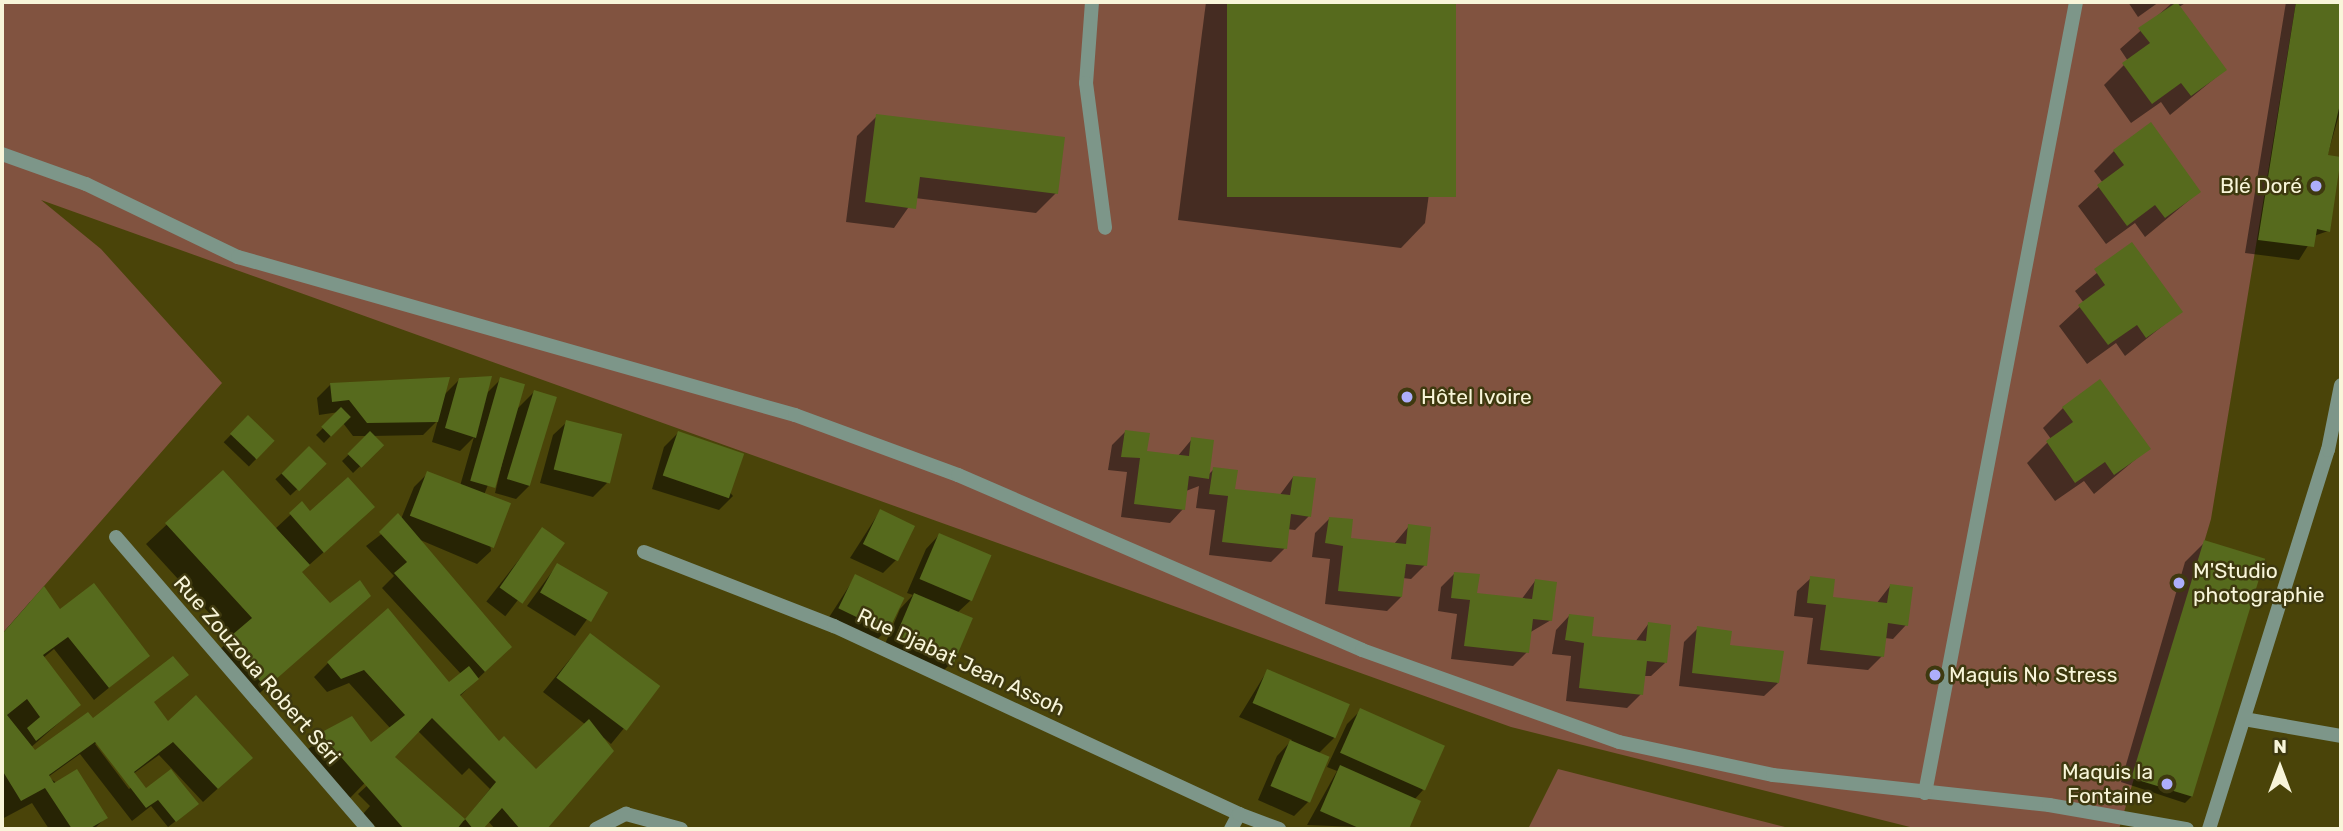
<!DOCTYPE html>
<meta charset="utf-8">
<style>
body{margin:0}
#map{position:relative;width:2343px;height:831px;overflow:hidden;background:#4a4409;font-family:Rubik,sans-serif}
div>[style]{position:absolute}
.green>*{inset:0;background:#815340}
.shadow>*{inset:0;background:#0007;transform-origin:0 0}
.building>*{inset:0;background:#566a1d;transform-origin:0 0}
.service>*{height:14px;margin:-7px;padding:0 7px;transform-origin:7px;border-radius:7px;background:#7d9689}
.minor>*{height:14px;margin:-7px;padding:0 7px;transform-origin:7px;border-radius:7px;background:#7d9689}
.tertiary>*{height:14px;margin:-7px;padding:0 7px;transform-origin:7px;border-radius:7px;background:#7d9689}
.dots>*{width:19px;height:19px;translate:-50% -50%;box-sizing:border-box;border:4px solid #3e390f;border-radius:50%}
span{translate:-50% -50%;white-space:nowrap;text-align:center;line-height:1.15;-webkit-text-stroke:5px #3e390f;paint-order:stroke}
.poi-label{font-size:21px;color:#f8f5d9}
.right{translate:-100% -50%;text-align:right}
.left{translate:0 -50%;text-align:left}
.street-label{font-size:21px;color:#f8f5d9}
.frame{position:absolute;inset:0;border:4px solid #f8f5d9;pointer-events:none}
.north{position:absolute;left:2245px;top:733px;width:70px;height:70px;-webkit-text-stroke:5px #3e390f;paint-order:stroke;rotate:0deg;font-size:19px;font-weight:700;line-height:28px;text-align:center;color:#f8f5d9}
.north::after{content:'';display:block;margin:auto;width:24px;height:32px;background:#f8f5d9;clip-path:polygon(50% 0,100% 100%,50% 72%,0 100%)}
</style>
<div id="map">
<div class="green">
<i style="clip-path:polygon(2px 2px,2296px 2px,2211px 519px,2119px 829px,1918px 829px,1511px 727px,41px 200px,101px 249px,222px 383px,2px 634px)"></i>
<i style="clip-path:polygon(1558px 769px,1793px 829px,1528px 829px)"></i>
</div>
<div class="shadow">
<i style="clip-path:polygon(1206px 2px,1455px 2px,1425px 223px,1401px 248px,1178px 220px)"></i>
<i style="clip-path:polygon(2128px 2px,2159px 2px,2138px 17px)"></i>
<i style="clip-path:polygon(2173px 2px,2187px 2px,2179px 7px,2225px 70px,2170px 115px,2161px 102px,2131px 123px,2104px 85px,2128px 61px,2120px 49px)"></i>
<i style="clip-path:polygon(2286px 2px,2341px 2px,2341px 108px,2327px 157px,2328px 231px,2314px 236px,2299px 260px,2245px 253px)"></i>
<i style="clip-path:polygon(877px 116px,1056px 193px,1036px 213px,915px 198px,894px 228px,846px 222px,857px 136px)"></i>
<i style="clip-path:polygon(2114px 151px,2199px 192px,2145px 237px,2135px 223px,2106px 244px,2078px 206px,2103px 183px,2094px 171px)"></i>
<i style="clip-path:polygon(2131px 245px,2180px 312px,2125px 356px,2116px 343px,2087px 364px,2059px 326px,2084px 303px,2075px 291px)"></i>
<i style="clip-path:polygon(501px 379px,516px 410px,534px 392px,530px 485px,516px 499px,495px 493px,511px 426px,484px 495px,491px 551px,477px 564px,418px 539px,496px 661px,459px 697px,499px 743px,536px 772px,586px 725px,543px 692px,590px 635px,658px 687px,611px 744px,604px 738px,592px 775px,545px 829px,495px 829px,488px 821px,481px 829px,378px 829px,363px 814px,370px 806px,358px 794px,396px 759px,464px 821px,490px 789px,469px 768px,462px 775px,417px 730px,349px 799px,308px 749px,351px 718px,371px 744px,391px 729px,349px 683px,327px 692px,314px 677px,328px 663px,449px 684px,461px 674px,382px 588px,394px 576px,366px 546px,401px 519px,414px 487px,428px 473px,460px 486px,474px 437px,460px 451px,432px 442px,438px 420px,423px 435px,372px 436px,382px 445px,353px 473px,342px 461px,368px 436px,353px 436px,343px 423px,324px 443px,316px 435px,339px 412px,319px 415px,317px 398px,331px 384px,443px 396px,459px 380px,485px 395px)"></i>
<i style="clip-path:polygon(2063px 408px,2148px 449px,2094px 494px,2084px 481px,2055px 501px,2027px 463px,2051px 439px,2043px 428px)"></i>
<i style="left:248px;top:417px;width:35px;height:35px;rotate:44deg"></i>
<i style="clip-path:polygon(567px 422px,607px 483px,593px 497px,540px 483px,553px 435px)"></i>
<i style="clip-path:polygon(1126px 431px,1145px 453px,1177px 457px,1192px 439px,1208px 475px,1214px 469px,1233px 491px,1279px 496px,1293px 477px,1309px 516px,1295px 530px,1287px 529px,1285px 548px,1271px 562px,1209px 555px,1215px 510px,1196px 508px,1199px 486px,1186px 491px,1183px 509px,1170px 523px,1121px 517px,1127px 472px,1108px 470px,1112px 445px)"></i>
<i style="clip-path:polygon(678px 433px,733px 496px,719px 510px,652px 489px,664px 447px)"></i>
<i style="left:309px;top:448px;width:22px;height:46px;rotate:47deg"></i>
<i style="clip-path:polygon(223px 472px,275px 529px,302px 504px,310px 513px,359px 521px,300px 573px,326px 633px,251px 701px,213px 656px,232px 638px,146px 544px)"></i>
<i style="clip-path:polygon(880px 511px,897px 559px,883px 573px,850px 558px)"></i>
<i style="clip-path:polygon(1329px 519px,1349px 540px,1394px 544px,1409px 526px,1425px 565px,1411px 579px,1403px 578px,1401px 597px,1387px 611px,1325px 604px,1330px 559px,1312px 557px,1315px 533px)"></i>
<i style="left:543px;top:529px;width:24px;height:92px;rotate:38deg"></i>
<i style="clip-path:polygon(939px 535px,971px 600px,957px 613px,952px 662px,938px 676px,882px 651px,900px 609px,913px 595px,907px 593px,926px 549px)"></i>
<i style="clip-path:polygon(2205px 542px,2192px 796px,2185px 803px,2121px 782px,2185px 562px)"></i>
<i style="clip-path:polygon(557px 565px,606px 593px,575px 636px,527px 606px)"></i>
<i style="clip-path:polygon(1455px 573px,1475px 595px,1521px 600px,1535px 581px,1551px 620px,1529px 633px,1527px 652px,1513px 666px,1451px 659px,1457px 614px,1438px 611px,1441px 587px)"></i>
<i style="clip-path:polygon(855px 577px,886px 631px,872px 644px,826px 622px)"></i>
<i style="clip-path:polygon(1811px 578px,1831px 599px,1876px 604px,1890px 586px,1906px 625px,1893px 639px,1885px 638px,1882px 656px,1868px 670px,1807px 664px,1813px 618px,1794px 616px,1797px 591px)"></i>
<i style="clip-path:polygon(evenodd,30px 602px,148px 656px,94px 700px,54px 649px,43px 658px,79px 705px,29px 749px,33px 755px,93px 721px,152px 702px,167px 723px,236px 772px,203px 802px,159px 755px,133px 774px,145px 790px,190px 810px,168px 827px,151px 806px,132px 821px,80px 754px,48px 777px,106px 817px,94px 829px,49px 829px,32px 803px,2px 819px,2px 634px,30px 602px,97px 742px,132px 787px,129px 789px,95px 744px,97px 742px)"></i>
<i style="clip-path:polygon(1569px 616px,1590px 637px,1635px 642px,1649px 623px,1665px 663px,1651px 676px,1643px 676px,1641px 694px,1627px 708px,1566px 701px,1571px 656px,1552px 654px,1556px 630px)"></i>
<i style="clip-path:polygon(1698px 628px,1728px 646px,1778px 683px,1764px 696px,1679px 686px,1684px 642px)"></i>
<i style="clip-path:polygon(1267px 671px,1348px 706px,1334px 738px,1318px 754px,1308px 802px,1294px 816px,1258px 800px,1277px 756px,1292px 740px,1239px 717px)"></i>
<i style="clip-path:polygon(1361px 710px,1423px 790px,1414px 800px,1419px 802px,1407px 829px,1307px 825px,1337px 771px,1327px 767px,1347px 724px)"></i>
</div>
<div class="building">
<i style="left:1227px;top:2px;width:229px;height:195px"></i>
<i style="clip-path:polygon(2177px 2px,2227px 70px,2191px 96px,2181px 83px,2152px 104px,2122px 63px,2150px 43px,2138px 28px)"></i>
<i style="clip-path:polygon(2296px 2px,2341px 2px,2341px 100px,2328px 155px,2341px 157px,2330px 232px,2317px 229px,2314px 247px,2258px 240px)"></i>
<i style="clip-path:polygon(876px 114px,1065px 137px,1058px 194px,920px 177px,916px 209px,865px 202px)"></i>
<i style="clip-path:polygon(2151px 122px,2201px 192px,2165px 218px,2155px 205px,2127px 226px,2097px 185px,2124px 165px,2113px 150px)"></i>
<i style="clip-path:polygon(2132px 242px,2183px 312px,2146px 338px,2137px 325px,2108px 345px,2078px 305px,2105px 285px,2094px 269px)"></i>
<i style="clip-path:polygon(492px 376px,476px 438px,445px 428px,459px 378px)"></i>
<i style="clip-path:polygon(450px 377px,438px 422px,367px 423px,349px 400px,332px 402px,330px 383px)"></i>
<i style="left:500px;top:377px;width:26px;height:108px;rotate:16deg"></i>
<i style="clip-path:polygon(2100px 379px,2151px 449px,2114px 475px,2105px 462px,2075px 483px,2046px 441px,2073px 422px,2062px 407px)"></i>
<i style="left:534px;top:390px;width:24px;height:93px;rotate:17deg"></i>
<i style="left:341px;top:407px;width:14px;height:28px;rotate:45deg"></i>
<i style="left:248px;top:415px;width:37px;height:26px;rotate:44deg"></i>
<i style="left:566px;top:420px;width:58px;height:51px;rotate:14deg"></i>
<i style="clip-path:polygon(1125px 430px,1150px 433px,1147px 451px,1189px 456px,1191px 437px,1214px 440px,1209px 479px,1189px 476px,1185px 510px,1134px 504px,1140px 458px,1121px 457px)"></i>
<i style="left:370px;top:431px;width:20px;height:32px;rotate:45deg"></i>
<i style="left:678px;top:431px;width:70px;height:47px;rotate:19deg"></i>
<i style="left:309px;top:446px;width:25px;height:39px;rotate:45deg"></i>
<i style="clip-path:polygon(1213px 467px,1238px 470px,1235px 489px,1290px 495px,1293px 476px,1316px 478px,1311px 517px,1291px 514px,1287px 549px,1222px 542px,1228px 496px,1209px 494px)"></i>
<i style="clip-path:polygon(223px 470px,310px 565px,302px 572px,330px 603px,360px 580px,371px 596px,266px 688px,225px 641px,252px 618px,165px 523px)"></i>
<i style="left:427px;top:471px;width:90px;height:48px;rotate:21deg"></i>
<i style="clip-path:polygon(348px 477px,375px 507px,324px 553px,289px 513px,302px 501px,310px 511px)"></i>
<i style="left:880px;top:509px;width:39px;height:39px;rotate:26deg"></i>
<i style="clip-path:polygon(398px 513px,512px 647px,485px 672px,394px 573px,407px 562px,379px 532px)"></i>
<i style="clip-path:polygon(1329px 517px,1353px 519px,1351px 538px,1406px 544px,1408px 524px,1431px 527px,1427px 566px,1406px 564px,1402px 597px,1338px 591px,1343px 546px,1325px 543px)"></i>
<i style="left:542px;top:527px;width:28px;height:74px;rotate:35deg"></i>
<i style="left:939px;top:533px;width:57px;height:50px;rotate:23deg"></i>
<i style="left:2204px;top:540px;width:64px;height:249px;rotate:17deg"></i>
<i style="left:557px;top:563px;width:59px;height:34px;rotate:30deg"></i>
<i style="clip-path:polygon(1454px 572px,1480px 574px,1477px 593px,1532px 599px,1535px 579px,1557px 582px,1552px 621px,1533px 619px,1529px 653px,1464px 646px,1470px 600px,1451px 598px)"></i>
<i style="left:855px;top:574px;width:55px;height:38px;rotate:26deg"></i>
<i style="clip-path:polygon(1810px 576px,1835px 579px,1833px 597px,1887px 603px,1890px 584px,1913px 587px,1908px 626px,1888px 623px,1884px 657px,1820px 650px,1826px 605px,1807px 603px)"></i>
<i style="clip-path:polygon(94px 583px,150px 656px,109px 688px,68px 637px,43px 655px,81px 705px,36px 741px,27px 728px,40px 717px,27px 699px,7px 715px,35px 750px,88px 712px,93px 718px,173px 656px,189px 675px,154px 702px,168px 721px,196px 695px,253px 758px,218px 789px,173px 742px,134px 772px,146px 788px,171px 769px,181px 782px,199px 804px,176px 822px,158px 800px,146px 808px,95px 742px,49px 775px,54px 783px,77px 769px,108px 818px,89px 829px,72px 829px,45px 788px,21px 801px,2px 770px,2px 634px,44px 586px,60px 609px)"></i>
<i style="left:914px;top:593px;width:64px;height:48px;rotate:23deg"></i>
<i style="clip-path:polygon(388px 608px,449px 682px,469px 666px,479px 679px,460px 695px,499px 741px,504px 736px,536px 769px,589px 719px,614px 751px,547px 829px,520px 829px,502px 808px,483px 829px,473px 829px,465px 819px,496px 782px,432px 718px,395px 757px,465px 819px,457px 829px,404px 829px,320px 733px,352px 716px,371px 742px,405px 715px,364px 670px,341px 679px,327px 662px)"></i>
<i style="clip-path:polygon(1569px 614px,1594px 617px,1592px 636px,1646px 641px,1648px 622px,1671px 625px,1667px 663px,1647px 661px,1643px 695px,1579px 688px,1584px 643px,1565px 640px)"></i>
<i style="clip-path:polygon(1697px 626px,1732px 631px,1730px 645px,1784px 651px,1779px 683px,1692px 673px)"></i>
<i style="left:590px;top:633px;width:88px;height:56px;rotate:37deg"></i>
<i style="left:1267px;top:669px;width:90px;height:37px;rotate:23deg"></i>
<i style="left:1360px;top:708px;width:93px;height:49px;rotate:24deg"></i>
<i style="left:1290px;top:740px;width:43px;height:50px;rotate:23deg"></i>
<i style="clip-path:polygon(1340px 765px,1421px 801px,1409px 829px,1361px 829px,1320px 811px)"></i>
</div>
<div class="service">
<i style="left:1092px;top:2px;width:81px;rotate:94.2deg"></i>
<i style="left:1086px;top:83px;width:146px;rotate:82.5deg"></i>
<i style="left:2px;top:154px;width:89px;rotate:19.7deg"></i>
<i style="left:86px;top:184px;width:169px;rotate:25.7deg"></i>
<i style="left:238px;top:257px;width:579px;rotate:15.84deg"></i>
<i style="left:795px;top:415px;width:174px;rotate:20.2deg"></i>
<i style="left:958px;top:475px;width:440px;rotate:23.4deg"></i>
<i style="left:1362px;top:650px;width:273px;rotate:19.7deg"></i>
<i style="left:1619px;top:742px;width:157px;rotate:12.1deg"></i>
<i style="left:1773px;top:775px;width:278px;rotate:6.2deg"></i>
<i style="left:2049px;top:805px;width:140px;rotate:9.9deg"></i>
<i style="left:2244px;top:719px;width:98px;rotate:9.9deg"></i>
<i style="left:1925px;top:793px;width:805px;rotate:-79.19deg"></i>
</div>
<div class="minor">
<i style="left:116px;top:537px;width:386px;rotate:49.2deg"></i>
<i style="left:644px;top:552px;width:204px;rotate:21.3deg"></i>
<i style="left:834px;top:626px;width:447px;rotate:24.9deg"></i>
<i style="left:1239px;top:814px;width:17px;rotate:118deg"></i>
<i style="left:1239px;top:814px;width:43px;rotate:20.6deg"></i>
<i style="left:596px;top:829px;width:34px;rotate:-27deg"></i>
<i style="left:626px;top:814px;width:57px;rotate:15.3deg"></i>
</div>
<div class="tertiary">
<i style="left:2209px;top:829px;width:397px;rotate:-72.6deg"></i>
<i style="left:2328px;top:450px;width:66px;rotate:-78.7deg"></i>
</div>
<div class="dots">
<i style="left:2316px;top:186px;background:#adaefb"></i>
<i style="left:1407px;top:397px;background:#adaefb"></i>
<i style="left:2179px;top:583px;background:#adaefb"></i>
<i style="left:1935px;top:675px;background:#adaefb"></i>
<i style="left:2167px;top:784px;background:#adaefb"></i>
</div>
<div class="poi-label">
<span class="right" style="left:2302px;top:186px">Blé Doré</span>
<span class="left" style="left:1421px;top:397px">Hôtel Ivoire</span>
<span class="left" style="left:2193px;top:583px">M'Studio<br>photographie</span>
<span class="left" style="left:1949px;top:675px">Maquis No Stress</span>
<span class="right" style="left:2153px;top:784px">Maquis la<br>Fontaine</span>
</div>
<div class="street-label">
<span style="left:961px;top:662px;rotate:25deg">Rue Djabat Jean Assoh</span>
<span style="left:257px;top:670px;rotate:49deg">Rue Zouzoua Robert Séri</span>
</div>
<div class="frame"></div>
<div class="north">N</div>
</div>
